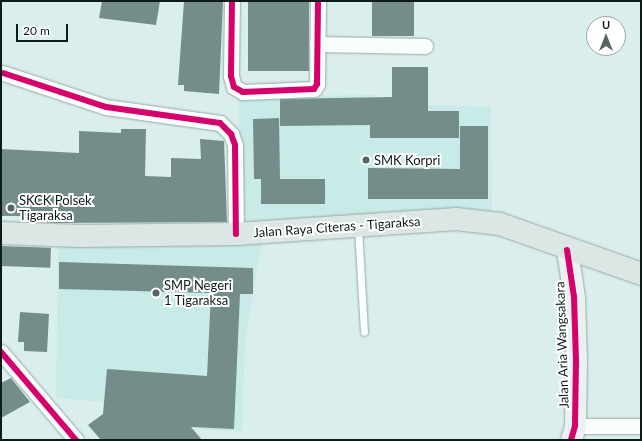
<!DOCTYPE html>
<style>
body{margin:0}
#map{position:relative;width:642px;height:441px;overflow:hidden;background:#daefed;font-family:Lato,sans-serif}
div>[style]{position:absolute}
.built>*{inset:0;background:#c8ebe7}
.building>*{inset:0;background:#748d8b;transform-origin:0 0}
.roads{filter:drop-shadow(0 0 1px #98a8a7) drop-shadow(0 0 1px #98a8a7)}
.lane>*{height:7px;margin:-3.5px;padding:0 3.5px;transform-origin:3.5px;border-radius:3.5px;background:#f9fdfc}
.street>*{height:15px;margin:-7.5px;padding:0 7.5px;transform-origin:7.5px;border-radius:7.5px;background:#f9fdfc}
.secondary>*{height:21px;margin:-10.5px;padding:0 10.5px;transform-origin:10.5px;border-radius:10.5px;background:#eaf2f0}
.primary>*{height:22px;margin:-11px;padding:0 11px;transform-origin:11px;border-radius:11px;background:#dbe6e5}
.cycleway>*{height:6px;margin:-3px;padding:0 3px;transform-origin:3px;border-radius:3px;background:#d6006c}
.dots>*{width:11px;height:11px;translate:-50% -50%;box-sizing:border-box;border:2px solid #fff;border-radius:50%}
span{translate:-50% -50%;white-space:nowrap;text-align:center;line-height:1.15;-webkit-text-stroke:4px #fff;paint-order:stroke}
.poi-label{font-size:13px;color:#0d1b1a}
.left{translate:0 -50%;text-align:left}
.street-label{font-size:13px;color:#0d1b1a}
.frame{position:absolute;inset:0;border:2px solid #0d1b1a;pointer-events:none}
.north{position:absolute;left:586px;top:16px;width:40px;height:40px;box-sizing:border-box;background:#fff;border:1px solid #9ea4a3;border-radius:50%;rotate:0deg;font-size:11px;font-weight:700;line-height:16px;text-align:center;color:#0d1b1a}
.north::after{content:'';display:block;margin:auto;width:14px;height:18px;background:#556564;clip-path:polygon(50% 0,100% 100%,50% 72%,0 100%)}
.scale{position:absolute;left:16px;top:24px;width:52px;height:18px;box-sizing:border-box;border:2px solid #0d1b1a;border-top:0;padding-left:5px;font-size:12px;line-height:14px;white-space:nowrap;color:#0d1b1a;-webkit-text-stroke:3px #fff;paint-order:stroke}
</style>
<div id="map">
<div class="built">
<i style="clip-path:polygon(375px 95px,376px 105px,491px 106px,492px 214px,242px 224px,238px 96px)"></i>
<i style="clip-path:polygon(262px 243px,245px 341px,242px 431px,201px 430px,202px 410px,56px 398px,58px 245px)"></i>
</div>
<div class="building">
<i style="clip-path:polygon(102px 1px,160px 1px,156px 25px,99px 18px)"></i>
<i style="clip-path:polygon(184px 1px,223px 1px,219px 94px,184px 91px,184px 85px,178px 85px)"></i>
<i style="left:248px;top:1px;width:61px;height:70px"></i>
<i style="left:372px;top:1px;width:42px;height:35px"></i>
<i style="clip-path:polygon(392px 67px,428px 67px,428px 111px,459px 111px,459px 138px,370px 138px,370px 125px,280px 126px,280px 99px,392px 97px)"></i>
<i style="clip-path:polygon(279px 118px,280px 179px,325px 179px,325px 204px,261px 204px,261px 179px,254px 179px,253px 119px)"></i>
<i style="clip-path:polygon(460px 126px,488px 126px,488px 199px,368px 199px,368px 168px,460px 169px)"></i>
<i style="clip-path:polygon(121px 129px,146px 129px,145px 176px,171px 177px,171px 158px,201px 159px,200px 139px,224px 141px,227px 222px,56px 223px,42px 222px,42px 216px,1px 216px,1px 149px,79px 153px,79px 131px,121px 133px)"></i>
<i style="left:1px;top:246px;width:50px;height:20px;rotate:2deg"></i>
<i style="clip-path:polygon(59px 262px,253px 268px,253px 294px,240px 294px,234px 429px,191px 427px,202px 440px,101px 440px,88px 425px,103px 414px,107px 369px,207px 376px,211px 293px,59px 289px)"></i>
<i style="clip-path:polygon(20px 312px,49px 314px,47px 352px,24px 351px,24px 342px,18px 342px)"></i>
<i style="clip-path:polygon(11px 378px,30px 402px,1px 418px,1px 383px)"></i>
</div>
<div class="roads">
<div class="lane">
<i style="left:358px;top:228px;width:104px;rotate:86.7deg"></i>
</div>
<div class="street">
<i style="left:232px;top:1px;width:75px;rotate:90.8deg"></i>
<i style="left:231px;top:76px;width:11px;rotate:75deg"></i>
<i style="left:234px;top:87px;width:10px;rotate:29deg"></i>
<i style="left:243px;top:92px;width:71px;rotate:-2.4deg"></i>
<i style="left:314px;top:89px;width:6px;rotate:-59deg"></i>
<i style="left:317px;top:84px;width:83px;rotate:-89.3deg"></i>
<i style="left:317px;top:44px;width:108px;rotate:1.1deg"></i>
<i style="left:3px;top:73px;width:108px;rotate:18.3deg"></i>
<i style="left:106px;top:107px;width:115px;rotate:8deg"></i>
<i style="left:220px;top:123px;width:16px;rotate:45deg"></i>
<i style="left:231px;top:134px;width:12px;rotate:70deg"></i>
<i style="left:235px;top:145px;width:89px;rotate:89.4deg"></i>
<i style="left:1px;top:352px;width:116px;rotate:49.6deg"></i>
<i style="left:575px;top:426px;width:66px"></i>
</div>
<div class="secondary">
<i style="left:567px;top:250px;width:48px;rotate:81.5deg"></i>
<i style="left:574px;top:297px;width:64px;rotate:88.2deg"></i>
<i style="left:576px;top:361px;width:65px;rotate:90.9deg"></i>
<i style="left:575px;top:426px;width:15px;rotate:106deg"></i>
</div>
<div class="primary">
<i style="left:1px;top:233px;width:78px;rotate:2.2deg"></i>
<i style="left:79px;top:236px;width:157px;rotate:-0.7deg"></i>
<i style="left:236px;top:234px;width:221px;rotate:-3.9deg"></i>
<i style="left:456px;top:219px;width:44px;rotate:6.5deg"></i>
<i style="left:500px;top:224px;width:150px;rotate:19.5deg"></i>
</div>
</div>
<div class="cycleway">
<i style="left:232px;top:1px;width:75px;rotate:90.8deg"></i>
<i style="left:231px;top:76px;width:11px;rotate:75deg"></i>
<i style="left:234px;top:87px;width:10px;rotate:29deg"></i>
<i style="left:243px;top:92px;width:71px;rotate:-2.4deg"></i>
<i style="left:314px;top:89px;width:6px;rotate:-59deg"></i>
<i style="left:317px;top:84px;width:83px;rotate:-89.3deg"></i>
<i style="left:3px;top:73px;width:108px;rotate:18.3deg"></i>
<i style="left:106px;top:107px;width:115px;rotate:8deg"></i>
<i style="left:220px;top:123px;width:16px;rotate:45deg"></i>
<i style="left:231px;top:134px;width:12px;rotate:70deg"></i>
<i style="left:235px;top:145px;width:89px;rotate:89.4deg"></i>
<i style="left:567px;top:250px;width:48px;rotate:81.5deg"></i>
<i style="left:574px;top:297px;width:64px;rotate:88.2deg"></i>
<i style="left:576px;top:361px;width:65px;rotate:90.9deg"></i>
<i style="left:575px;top:426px;width:15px;rotate:106deg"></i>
<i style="left:1px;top:352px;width:116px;rotate:49.6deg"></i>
</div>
<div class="dots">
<i style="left:366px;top:160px;background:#556564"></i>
<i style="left:11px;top:208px;background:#556564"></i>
<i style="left:156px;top:293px;background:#556564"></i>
</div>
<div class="poi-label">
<span class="left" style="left:374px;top:160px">SMK Korpri</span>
<span class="left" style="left:19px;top:208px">SKCK Polsek<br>Tigaraksa</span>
<span class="left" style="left:164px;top:293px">SMP Negeri<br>1 Tigaraksa</span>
</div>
<div class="street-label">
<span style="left:337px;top:227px;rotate:-4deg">Jalan Raya Citeras - Tigaraksa</span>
<span style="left:562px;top:345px;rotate:-92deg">Jalan Aria Wangsakara</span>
</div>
<div class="frame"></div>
<div class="north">U</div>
<div class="scale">20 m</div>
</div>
